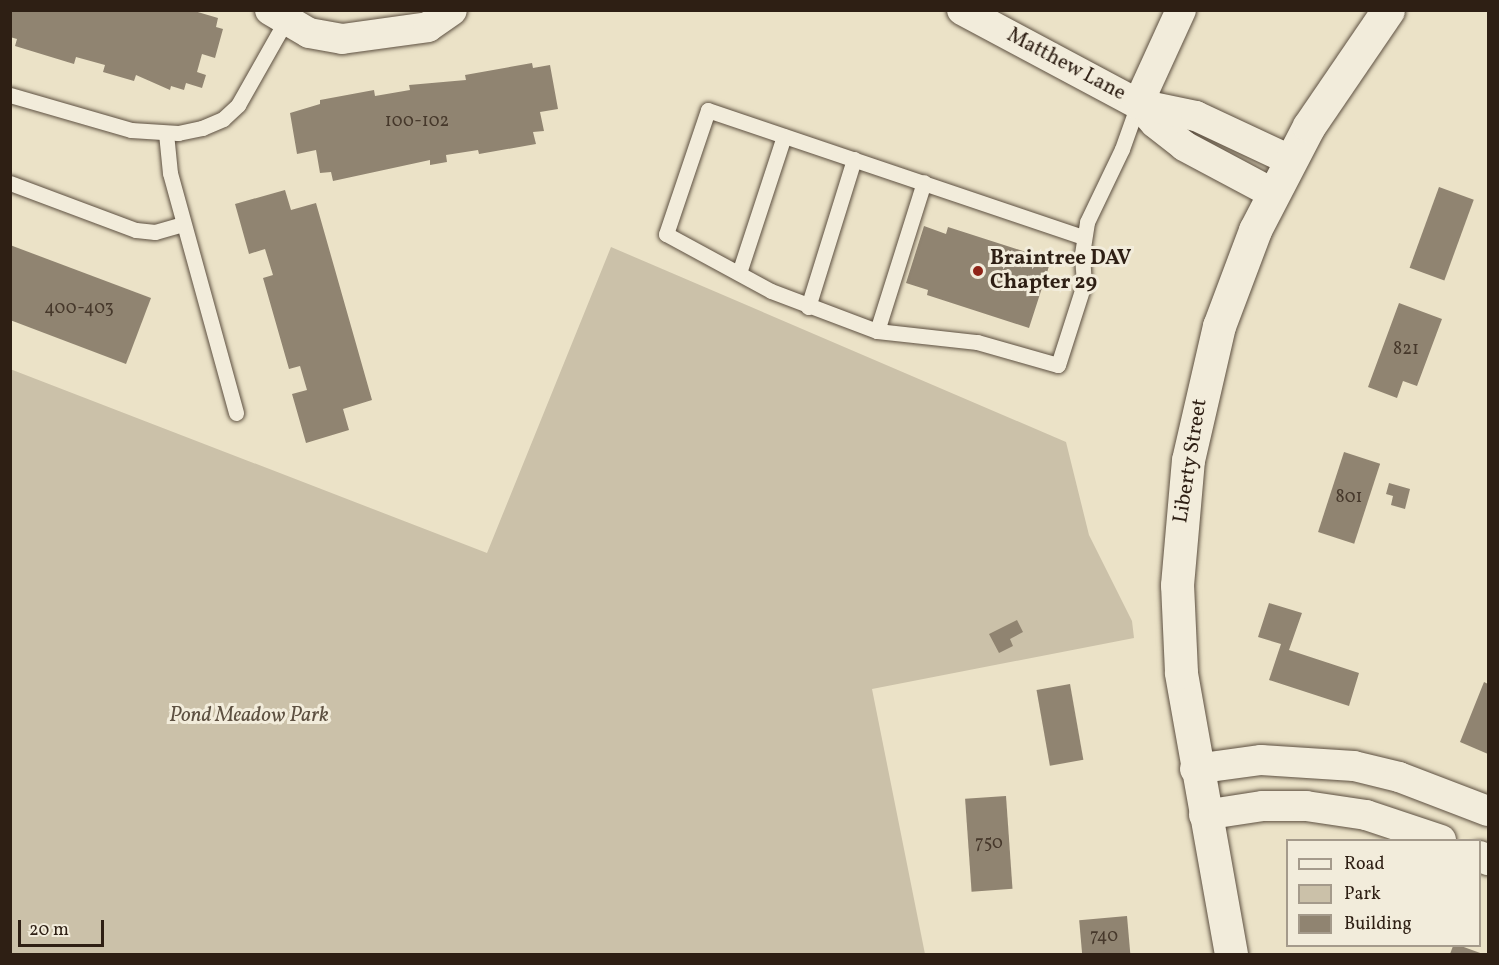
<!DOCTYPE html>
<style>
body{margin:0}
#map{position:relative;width:1499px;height:965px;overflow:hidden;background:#ebe2c7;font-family:Vollkorn,serif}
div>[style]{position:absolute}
.green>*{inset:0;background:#cbc1a9}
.building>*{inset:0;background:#908471;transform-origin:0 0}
.roads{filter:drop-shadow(0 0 2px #5d5041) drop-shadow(0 0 2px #5d5041)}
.lane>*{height:15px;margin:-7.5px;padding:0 7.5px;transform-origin:7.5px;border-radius:7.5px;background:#f2ecdb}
.street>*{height:30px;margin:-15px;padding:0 15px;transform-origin:15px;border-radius:15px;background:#f2ecdb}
.secondary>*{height:33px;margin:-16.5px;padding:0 16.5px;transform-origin:16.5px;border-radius:16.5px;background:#f2ecdb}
.dots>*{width:16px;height:16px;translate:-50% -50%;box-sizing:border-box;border:3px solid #f2ecdb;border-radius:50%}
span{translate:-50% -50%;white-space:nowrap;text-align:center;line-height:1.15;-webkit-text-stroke:6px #f2ecdb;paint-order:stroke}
.number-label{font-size:18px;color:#46382b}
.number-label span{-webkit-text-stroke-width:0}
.street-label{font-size:21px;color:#2e1f14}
.poi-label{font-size:21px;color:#2e1f14;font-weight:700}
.left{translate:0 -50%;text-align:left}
.park-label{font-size:21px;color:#5d5041;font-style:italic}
.frame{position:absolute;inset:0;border:12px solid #2e1f14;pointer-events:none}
.legend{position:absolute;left:1286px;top:839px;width:195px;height:108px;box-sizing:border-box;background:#f2ecdb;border:2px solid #a49a8b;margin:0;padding:8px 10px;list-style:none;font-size:18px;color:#2e1f14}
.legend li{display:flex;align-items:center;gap:12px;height:30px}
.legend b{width:30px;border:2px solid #a49a8b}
.scale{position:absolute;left:18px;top:920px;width:86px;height:27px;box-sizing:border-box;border:3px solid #2e1f14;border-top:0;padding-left:8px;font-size:18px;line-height:21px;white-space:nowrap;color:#2e1f14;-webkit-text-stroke:4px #f2ecdb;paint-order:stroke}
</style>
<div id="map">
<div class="green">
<i style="clip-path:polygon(611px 247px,1066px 442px,1089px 535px,1132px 621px,1134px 638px,872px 689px,925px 954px,11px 954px,10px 369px,487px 553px)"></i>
</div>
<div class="building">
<i style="clip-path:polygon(10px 10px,191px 10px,218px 18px,216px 27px,223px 29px,215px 58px,202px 54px,197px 72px,206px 75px,202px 88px,186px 83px,184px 90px,171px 86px,170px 90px,136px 75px,134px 81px,103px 72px,105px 65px,76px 57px,74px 64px,15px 46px,17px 39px,10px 37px)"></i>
<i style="clip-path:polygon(532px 63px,533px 68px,550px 65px,558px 109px,540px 112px,544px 131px,533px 132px,536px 144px,479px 154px,478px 150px,446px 155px,447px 162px,430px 165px,430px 160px,333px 181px,331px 172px,320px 173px,316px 150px,297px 154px,290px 113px,320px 104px,320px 100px,374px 90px,375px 96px,410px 90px,409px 85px,466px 80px,465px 75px)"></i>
<i style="left:1439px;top:187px;width:37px;height:86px;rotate:20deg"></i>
<i style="clip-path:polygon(285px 190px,291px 210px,316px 203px,372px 400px,343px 409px,349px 430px,306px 443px,292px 394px,307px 390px,300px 366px,289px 369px,263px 278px,273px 275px,265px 249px,249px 254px,235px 204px)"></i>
<i style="clip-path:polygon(924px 226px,946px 234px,948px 227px,1051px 260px,1029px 328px,927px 295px,928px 290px,906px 283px)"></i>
<i style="clip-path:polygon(10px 245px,151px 298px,126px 364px,10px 320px)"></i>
<i style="clip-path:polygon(1399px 303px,1442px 319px,1417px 386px,1403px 381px,1397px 398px,1368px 387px)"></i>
<i style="left:1344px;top:452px;width:38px;height:84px;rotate:18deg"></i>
<i style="clip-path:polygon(1389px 483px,1410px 489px,1405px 509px,1391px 505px,1393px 496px,1386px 494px)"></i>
<i style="clip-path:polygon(1269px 603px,1302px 613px,1289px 650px,1359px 673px,1349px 706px,1269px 680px,1281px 644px,1258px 637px)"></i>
<i style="clip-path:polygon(1017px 620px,1023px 632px,1010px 639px,1013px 646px,999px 653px,989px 634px)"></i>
<i style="clip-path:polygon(1484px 682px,1488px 684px,1488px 754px,1460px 742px)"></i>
<i style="left:1070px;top:684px;width:77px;height:34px;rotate:80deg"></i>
<i style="left:1006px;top:796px;width:93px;height:41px;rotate:86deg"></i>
<i style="left:1127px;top:916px;width:38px;height:48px;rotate:85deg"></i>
<i style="clip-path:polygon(1453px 946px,1461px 946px,1483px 954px,1450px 954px)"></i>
</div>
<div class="roads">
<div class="lane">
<i style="left:10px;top:95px;width:126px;rotate:16.1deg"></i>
<i style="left:131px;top:130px;width:47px;rotate:3.7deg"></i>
<i style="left:178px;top:133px;width:25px;rotate:-12deg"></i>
<i style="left:202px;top:128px;width:23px;rotate:-23deg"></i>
<i style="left:223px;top:119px;width:21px;rotate:-43deg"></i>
<i style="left:238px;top:105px;width:98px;rotate:-60.5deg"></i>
<i style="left:166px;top:133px;width:40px;rotate:84.3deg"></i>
<i style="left:170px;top:173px;width:249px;rotate:74.6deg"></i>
<i style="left:10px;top:183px;width:134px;rotate:20.5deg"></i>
<i style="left:136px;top:230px;width:19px;rotate:6deg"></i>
<i style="left:155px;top:232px;width:29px;rotate:-16deg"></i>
<i style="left:1083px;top:237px;width:396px;rotate:-161.3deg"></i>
<i style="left:708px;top:110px;width:131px;rotate:108.7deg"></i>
<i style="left:666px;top:234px;width:119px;rotate:28.5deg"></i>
<i style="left:771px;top:291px;width:113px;rotate:20.7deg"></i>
<i style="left:877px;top:331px;width:101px;rotate:6.3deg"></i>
<i style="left:977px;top:342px;width:84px;rotate:15.9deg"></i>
<i style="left:1058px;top:365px;width:85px;rotate:-72.2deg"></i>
<i style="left:1084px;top:284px;width:30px;rotate:-94deg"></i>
<i style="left:1082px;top:254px;width:32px;rotate:-81deg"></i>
<i style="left:1087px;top:222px;width:81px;rotate:-64.4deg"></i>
<i style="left:1122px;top:149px;width:48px;rotate:-70.4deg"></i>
<i style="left:739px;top:273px;width:144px;rotate:-71.8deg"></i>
<i style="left:808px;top:307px;width:155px;rotate:-72.7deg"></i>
<i style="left:877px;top:331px;width:156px;rotate:-72.5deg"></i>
</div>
<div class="street">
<i style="left:270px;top:10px;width:45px;rotate:30.5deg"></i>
<i style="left:309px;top:33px;width:34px;rotate:10deg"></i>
<i style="left:342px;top:39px;width:87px;rotate:-7.9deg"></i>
<i style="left:428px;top:27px;width:29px;rotate:-35deg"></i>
<i style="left:962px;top:10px;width:200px;rotate:28.1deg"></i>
<i style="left:1138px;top:104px;width:25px;rotate:48deg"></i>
<i style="left:1155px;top:123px;width:37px;rotate:38deg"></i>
<i style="left:1184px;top:146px;width:100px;rotate:28.1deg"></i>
<i style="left:1138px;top:104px;width:59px;rotate:11.7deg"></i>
<i style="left:1196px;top:116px;width:104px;rotate:25.1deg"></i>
<i style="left:1138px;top:104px;width:103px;rotate:-65.4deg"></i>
<i style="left:1195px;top:769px;width:67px;rotate:-7.8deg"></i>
<i style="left:1261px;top:760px;width:93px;rotate:3.7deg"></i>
<i style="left:1354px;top:766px;width:46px;rotate:13.7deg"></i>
<i style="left:1399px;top:777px;width:95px;rotate:20.9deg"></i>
<i style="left:1204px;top:815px;width:60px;rotate:-8.7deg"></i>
<i style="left:1263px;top:806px;width:43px"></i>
<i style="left:1306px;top:806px;width:61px;rotate:8.5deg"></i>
<i style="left:1366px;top:815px;width:79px;rotate:18.4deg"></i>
<i style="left:1480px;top:856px;width:9px;rotate:27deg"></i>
</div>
<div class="secondary">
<i style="left:1231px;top:954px;width:286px;rotate:-100.1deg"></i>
<i style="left:1181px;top:672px;width:87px;rotate:-92.6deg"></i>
<i style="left:1177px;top:585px;width:125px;rotate:-85deg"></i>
<i style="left:1188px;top:460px;width:138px;rotate:-77deg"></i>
<i style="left:1219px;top:326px;width:103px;rotate:-69.4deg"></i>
<i style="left:1255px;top:230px;width:117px;rotate:-62.6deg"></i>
<i style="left:1309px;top:126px;width:140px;rotate:-55.7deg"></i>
</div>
</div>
<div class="dots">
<i style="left:978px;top:271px;background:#8f2418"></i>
</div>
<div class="number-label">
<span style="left:417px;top:122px">100-102</span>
<span style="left:79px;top:309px">400-403</span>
<span style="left:1406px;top:350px">821</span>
<span style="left:1349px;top:498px">801</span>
<span style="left:989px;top:844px">750</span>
<span style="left:1104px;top:937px">740</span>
</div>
<div class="street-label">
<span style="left:1066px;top:65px;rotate:28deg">Matthew Lane</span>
<span style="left:1191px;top:461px;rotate:-81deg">Liberty Street</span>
</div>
<div class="poi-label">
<span class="left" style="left:990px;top:271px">Braintree DAV<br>Chapter 29</span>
</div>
<div class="park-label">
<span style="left:249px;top:716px">Pond Meadow Park</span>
</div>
<div class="frame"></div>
<ul class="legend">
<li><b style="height:8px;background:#f2ecdb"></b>Road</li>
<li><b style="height:16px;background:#cbc1a9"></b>Park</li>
<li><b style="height:16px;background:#908471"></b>Building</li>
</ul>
<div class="scale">20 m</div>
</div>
